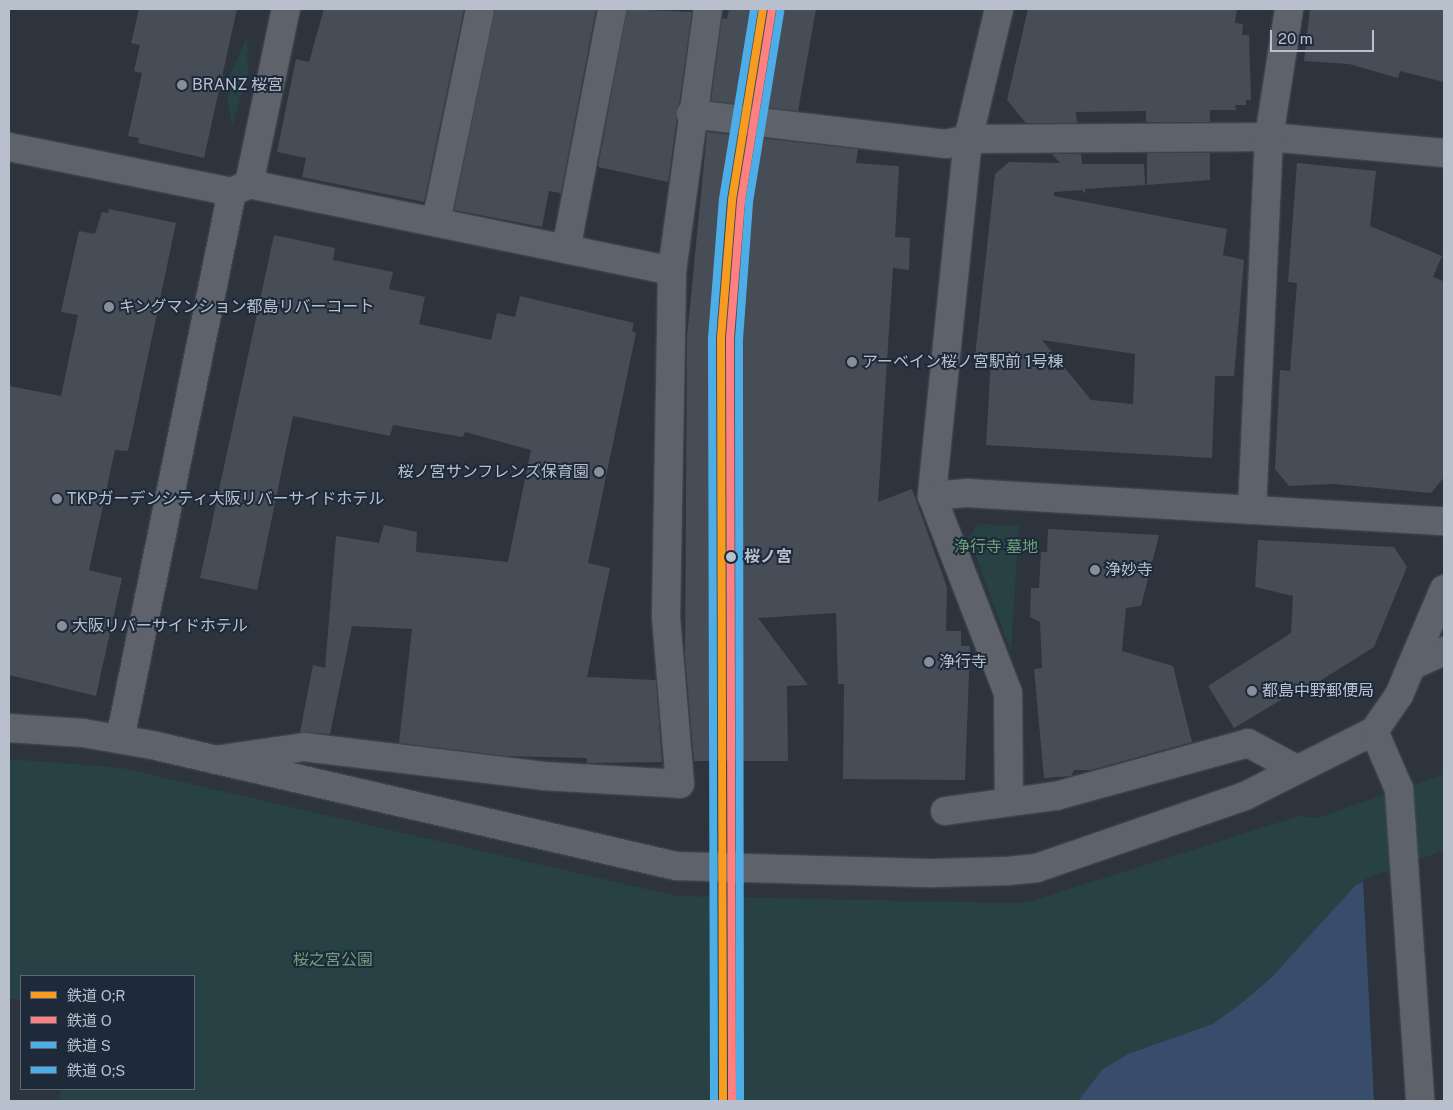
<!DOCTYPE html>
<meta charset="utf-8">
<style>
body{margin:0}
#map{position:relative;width:1453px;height:1110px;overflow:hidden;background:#2d343e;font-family:"Public Sans","Noto Sans JP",sans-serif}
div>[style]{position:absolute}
.green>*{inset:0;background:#284145}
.water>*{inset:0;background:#384d6b}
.pier>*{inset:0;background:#2d343e}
.building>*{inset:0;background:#474d56}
.roads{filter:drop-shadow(0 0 1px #4a4f56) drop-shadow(0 0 1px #4a4f56)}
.minor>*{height:28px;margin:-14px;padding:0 14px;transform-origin:14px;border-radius:14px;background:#5e636b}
.tertiary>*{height:28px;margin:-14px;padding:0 14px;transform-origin:14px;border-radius:14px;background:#5e636b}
.rail-1>*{height:8px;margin:-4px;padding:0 4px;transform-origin:4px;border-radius:4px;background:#f79c1f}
.rail-2>*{height:8px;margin:-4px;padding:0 4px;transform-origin:4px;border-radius:4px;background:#ff8080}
.rail-3>*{height:8px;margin:-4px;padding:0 4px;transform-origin:4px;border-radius:4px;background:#4daee7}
.rail-4>*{height:8px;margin:-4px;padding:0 4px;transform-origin:4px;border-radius:4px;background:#4daee7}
.dots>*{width:14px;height:14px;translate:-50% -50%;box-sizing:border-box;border:2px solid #1e2a3a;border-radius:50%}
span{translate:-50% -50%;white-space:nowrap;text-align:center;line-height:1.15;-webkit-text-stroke:4px #1e2a3a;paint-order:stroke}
.poi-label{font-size:16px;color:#b8c0ce}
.left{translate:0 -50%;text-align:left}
.right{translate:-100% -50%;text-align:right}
.park-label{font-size:16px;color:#6da179}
.stop-label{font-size:16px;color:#b8c0ce;font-weight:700}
.frame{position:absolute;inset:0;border:10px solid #b8c0ce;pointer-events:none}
.legend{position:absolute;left:20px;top:975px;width:175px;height:115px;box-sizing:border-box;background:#1e2a3a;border:1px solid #5c6675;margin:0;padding:6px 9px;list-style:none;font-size:15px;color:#b8c0ce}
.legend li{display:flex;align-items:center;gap:10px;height:25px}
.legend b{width:25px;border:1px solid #5c6675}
.scale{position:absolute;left:1270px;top:30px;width:104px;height:22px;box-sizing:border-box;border:2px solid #b8c0ce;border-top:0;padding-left:6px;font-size:15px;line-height:18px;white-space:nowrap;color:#b8c0ce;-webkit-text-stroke:4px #1e2a3a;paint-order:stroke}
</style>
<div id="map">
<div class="green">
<i style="clip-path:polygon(247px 36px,248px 73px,232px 126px,228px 103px,230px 76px)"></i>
<i style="clip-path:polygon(978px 524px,1019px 526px,1011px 652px,969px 538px)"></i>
<i style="clip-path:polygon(9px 759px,122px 768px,677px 896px,1008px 903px,1029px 902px,1299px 816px,1317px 818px,1444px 774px,1444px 1101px,59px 1101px,60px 1089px,194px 1089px,194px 976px,21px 976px,21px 1000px,9px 998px)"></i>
</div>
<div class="water">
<i style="clip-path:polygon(1444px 853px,1444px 1101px,1078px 1101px,1103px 1069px,1128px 1054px,1213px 1024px,1243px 1002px,1271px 978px,1356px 885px)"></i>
</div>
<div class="pier">
<i style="clip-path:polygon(1444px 850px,1444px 1101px,1374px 1101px,1363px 880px)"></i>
</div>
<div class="building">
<i style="clip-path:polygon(139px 9px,237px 9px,204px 158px,138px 143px,139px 138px,128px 136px,142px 73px,134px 71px,140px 45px,131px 43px)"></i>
<i style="clip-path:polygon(324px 9px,464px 9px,424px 202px,302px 177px,306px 158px,277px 152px,296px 59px,309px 62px)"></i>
<i style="clip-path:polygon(495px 9px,596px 9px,561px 193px,549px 191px,542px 227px,454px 210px)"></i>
<i style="clip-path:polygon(627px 9px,692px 12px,668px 182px,598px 167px)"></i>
<i style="clip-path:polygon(729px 9px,816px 9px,798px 111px,711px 101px,722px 18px,727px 19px)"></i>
<i style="clip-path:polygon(1028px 9px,1237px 9px,1235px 23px,1243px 24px,1242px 35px,1249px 35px,1251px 100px,1246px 100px,1246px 105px,1235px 105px,1236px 110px,1210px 110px,1210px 122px,1146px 122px,1146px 111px,1076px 112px,1077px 123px,1026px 123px,1007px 100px)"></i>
<i style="clip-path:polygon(1310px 9px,1444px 9px,1444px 82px,1400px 71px,1398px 78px,1349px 64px,1304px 61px)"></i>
<i style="clip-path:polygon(707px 132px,858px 149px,856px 163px,899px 166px,895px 237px,910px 238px,909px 270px,893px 268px,878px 502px,912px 489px,947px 587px,946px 631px,961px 631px,961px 646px,970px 646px,965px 780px,843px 779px,844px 684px,838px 684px,836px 613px,758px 618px,808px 685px,787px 686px,788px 761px,694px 761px,685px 656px,687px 337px)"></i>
<i style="clip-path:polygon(1147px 153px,1210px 153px,1210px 180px,1147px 185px)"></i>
<i style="clip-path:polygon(evenodd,1052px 154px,1081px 154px,1082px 164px,1144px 164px,1145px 185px,1085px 189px,1086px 194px,1082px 190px,1054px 192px,1054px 196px,1227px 229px,1223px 255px,1244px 260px,1234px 376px,1215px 376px,1212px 458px,986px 445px,991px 359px,975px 357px,995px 174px,1009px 162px,1060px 163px,1052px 154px,1042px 340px,1135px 354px,1133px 404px,1091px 400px,1042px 340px)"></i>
<i style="clip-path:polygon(1297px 163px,1376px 171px,1370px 226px,1442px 256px,1433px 277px,1443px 281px,1444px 477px,1431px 493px,1334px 484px,1289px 486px,1275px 469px,1280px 370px,1290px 371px,1297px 283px,1288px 282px)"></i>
<i style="clip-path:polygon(109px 209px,176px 223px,128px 451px,115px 450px,89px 570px,122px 578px,96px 696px,9px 675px,9px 386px,61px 396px,78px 315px,61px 312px,79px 231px,95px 234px,102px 212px,108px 213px)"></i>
<i style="clip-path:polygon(274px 235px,335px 248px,333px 260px,393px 272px,389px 289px,425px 297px,419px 324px,491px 340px,497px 313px,515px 317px,520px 296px,634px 323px,632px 331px,636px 333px,588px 563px,610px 568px,587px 677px,656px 680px,662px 762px,587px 763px,587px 758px,507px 756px,399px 743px,412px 629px,352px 626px,330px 734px,300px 732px,313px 665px,325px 668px,336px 536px,379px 543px,384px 525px,417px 532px,416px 552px,508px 562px,531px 450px,465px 432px,463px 437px,393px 425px,390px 436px,293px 416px,257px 590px,200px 578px)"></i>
<i style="clip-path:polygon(1048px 529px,1159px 535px,1141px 606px,1126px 608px,1122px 651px,1173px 666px,1192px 742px,1091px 770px,1074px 770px,1071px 776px,1044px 778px,1034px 669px,1042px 668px,1040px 622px,1030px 617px,1031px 588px,1039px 588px,1041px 552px,1047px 552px)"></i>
<i style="clip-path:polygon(1258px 540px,1394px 547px,1407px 567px,1374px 647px,1296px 696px,1294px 692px,1234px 728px,1208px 686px,1291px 633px,1293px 596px,1255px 587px)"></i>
</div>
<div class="roads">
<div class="minor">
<i style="left:691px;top:114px;width:257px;rotate:6.7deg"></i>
<i style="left:946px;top:144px;width:23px;rotate:-13deg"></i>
<i style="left:9px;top:147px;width:227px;rotate:11.4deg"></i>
<i style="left:232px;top:192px;width:19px;rotate:-25deg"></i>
<i style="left:249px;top:184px;width:432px;rotate:11.6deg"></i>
<i style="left:249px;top:184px;width:179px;rotate:-78.1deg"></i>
<i style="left:436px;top:222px;width:217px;rotate:-78.3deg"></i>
<i style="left:566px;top:249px;width:244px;rotate:-79.1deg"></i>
<i style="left:932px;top:496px;width:211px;rotate:68.9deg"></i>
<i style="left:1008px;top:693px;width:108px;rotate:89.5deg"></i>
<i style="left:215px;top:760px;width:90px;rotate:-8.3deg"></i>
<i style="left:304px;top:747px;width:241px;rotate:6.9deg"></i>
<i style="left:543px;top:776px;width:137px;rotate:3.3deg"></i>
<i style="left:680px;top:784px;width:167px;rotate:-94.8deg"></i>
<i style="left:666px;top:618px;width:347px;rotate:-89deg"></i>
<i style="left:672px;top:271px;width:264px;rotate:-82.2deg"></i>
<i style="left:945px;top:811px;width:112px;rotate:-7.7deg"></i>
<i style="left:1056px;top:796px;width:199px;rotate:-15.4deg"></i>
<i style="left:1248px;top:743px;width:55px;rotate:28.4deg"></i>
</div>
<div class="tertiary">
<i style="left:999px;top:9px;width:134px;rotate:103.4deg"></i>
<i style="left:968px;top:139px;width:359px;rotate:95.8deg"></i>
<i style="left:932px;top:496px;width:36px;rotate:-5deg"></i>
<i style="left:968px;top:493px;width:477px;rotate:3.4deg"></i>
<i style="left:968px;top:139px;width:301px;rotate:-0.4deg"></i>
<i style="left:1269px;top:137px;width:176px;rotate:5.2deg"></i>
<i style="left:1252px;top:510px;width:373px;rotate:-87.4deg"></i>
<i style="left:1269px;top:137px;width:130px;rotate:-81.1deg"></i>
<i style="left:1413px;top:665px;width:34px;rotate:-24deg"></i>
<i style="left:9px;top:728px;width:74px;rotate:3.9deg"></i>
<i style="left:83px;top:733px;width:70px;rotate:9.9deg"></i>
<i style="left:152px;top:745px;width:538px;rotate:13deg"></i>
<i style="left:676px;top:866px;width:258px;rotate:1.6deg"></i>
<i style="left:934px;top:873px;width:74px;rotate:-1.5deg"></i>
<i style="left:1008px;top:871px;width:29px;rotate:-6deg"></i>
<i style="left:1037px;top:868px;width:220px;rotate:-19.1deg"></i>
<i style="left:1245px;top:796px;width:144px;rotate:-26.7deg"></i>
<i style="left:1374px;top:731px;width:44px;rotate:-55.2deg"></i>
<i style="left:1399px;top:695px;width:115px;rotate:-67deg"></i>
<i style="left:1374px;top:731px;width:63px;rotate:66.7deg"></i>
<i style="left:1399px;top:789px;width:313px;rotate:86.1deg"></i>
<i style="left:120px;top:739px;width:558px;rotate:-78.43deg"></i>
</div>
</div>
<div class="rail-1">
<i style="left:723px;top:1101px;width:763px;rotate:-90.15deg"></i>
<i style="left:721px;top:338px;width:138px;rotate:-85.4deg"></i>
<i style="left:732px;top:200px;width:193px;rotate:-80.8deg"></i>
</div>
<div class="rail-2">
<i style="left:732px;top:1101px;width:763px;rotate:-90.15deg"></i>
<i style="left:730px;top:338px;width:137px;rotate:-85.4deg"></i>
<i style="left:741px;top:201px;width:193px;rotate:-80.8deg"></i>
</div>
<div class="rail-3">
<i style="left:714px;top:1101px;width:763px;rotate:-90.15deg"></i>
<i style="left:712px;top:338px;width:139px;rotate:-85.5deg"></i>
<i style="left:723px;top:199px;width:193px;rotate:-80.7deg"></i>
</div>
<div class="rail-4">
<i style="left:740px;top:1101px;width:762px;rotate:-90.08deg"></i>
<i style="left:739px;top:339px;width:137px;rotate:-85.8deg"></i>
<i style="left:749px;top:202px;width:193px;rotate:-80.7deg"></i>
</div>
<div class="dots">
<i style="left:182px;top:85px;background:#878f9c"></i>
<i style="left:109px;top:307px;background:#878f9c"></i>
<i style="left:852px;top:362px;background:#878f9c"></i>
<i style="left:599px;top:472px;background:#878f9c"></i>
<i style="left:57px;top:499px;background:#878f9c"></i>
<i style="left:731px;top:557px;background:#b8c0ce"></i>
<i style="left:1095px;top:570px;background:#878f9c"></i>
<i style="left:62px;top:626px;background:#878f9c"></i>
<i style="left:929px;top:662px;background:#878f9c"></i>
<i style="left:1252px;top:691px;background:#878f9c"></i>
</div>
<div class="poi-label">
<span class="left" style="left:192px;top:85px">BRANZ 桜宮</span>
<span class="left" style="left:119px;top:307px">キングマンション都島リバーコート</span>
<span class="left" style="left:862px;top:362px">アーベイン桜ノ宮駅前 1号棟</span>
<span class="right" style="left:589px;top:472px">桜ノ宮サンフレンズ保育園</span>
<span class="left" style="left:67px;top:499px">TKPガーデンシティ大阪リバーサイドホテル</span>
<span class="left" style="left:1105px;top:570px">浄妙寺</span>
<span class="left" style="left:72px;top:626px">大阪リバーサイドホテル</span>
<span class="left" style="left:939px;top:662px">浄行寺</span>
<span class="left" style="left:1262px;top:691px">都島中野郵便局</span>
</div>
<div class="park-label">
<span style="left:996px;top:547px">浄行寺 墓地</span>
<span style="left:333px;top:960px">桜之宮公園</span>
</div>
<div class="stop-label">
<span class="left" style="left:744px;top:557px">桜ノ宮</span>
</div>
<div class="frame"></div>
<ul class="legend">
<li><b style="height:6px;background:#f79c1f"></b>鉄道 O;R</li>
<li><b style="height:6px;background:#ff8080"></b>鉄道 O</li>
<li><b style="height:6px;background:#4daee7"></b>鉄道 S</li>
<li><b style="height:6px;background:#4daee7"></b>鉄道 O;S</li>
</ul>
<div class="scale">20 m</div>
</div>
